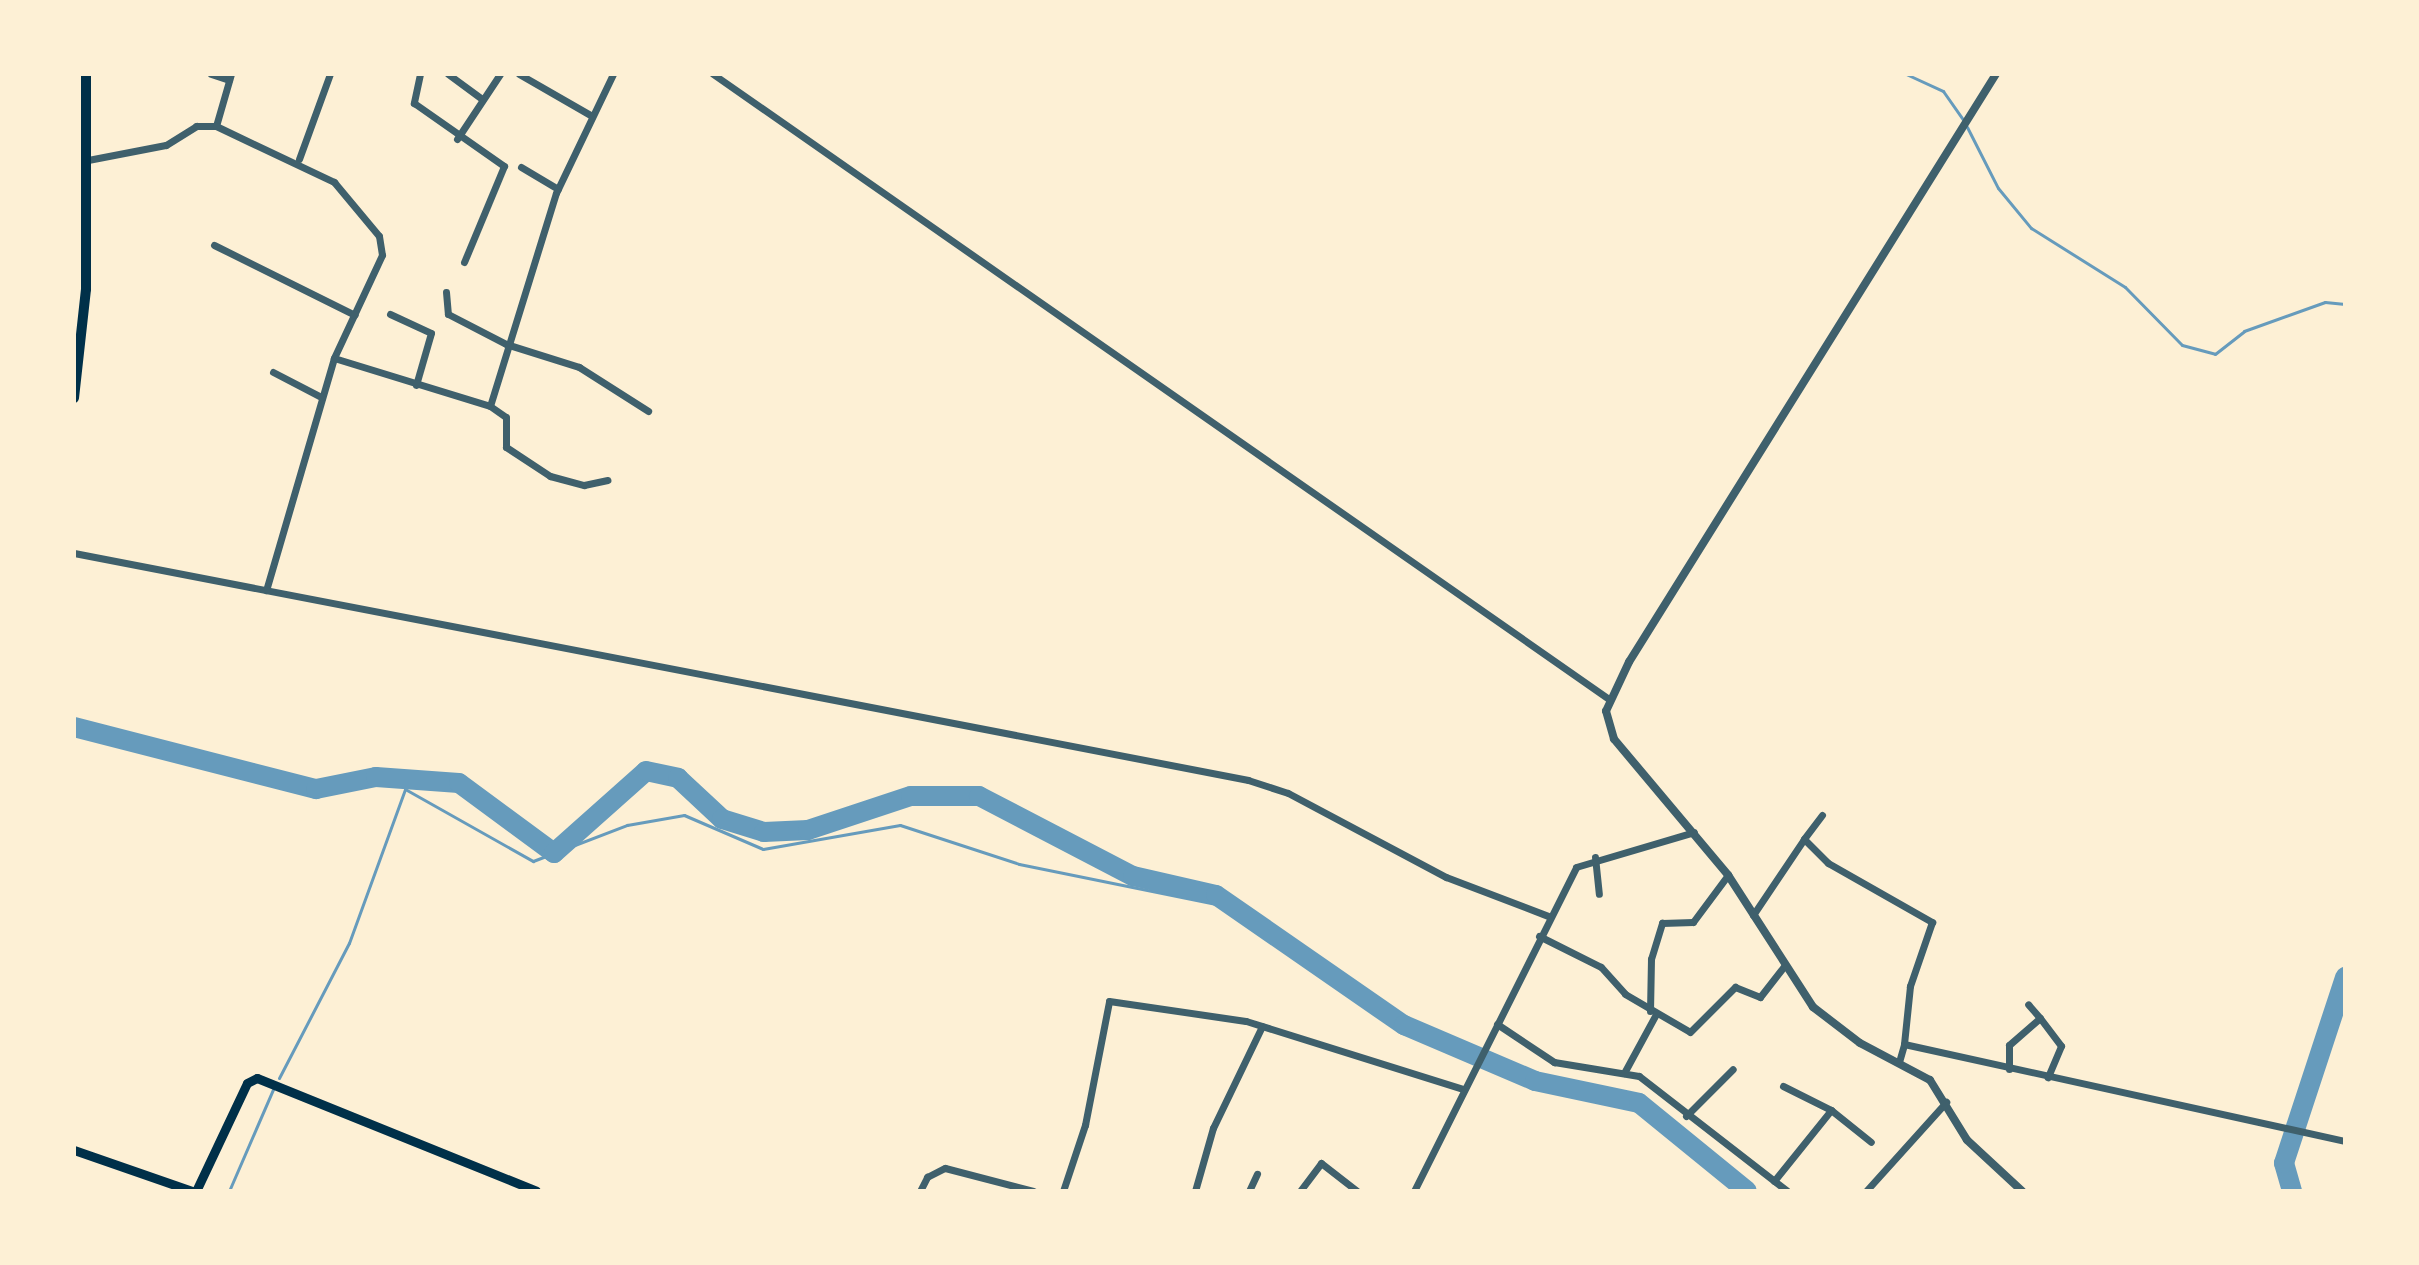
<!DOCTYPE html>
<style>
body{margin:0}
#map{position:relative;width:2419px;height:1265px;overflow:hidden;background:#fdf0d5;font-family:Literata,serif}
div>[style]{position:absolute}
.stream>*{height:3px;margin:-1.5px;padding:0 1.5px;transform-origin:1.5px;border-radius:1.5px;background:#669bbc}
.river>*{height:20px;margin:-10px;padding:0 10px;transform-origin:10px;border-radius:10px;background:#669bbc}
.minor>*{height:7px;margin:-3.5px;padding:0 3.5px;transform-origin:3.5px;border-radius:3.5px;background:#3f606c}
.tertiary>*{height:8px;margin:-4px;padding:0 4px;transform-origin:4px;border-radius:4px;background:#3f606c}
.secondary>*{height:9px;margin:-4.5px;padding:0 4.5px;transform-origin:4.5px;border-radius:4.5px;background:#003049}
.primary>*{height:10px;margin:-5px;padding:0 5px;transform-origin:5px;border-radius:5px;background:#003049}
span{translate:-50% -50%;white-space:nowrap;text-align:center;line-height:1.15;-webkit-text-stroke:6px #fdf0d5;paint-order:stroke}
.frame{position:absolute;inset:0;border:76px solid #fdf0d5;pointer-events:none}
</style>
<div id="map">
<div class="stream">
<i style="left:1906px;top:74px;width:41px;rotate:24.7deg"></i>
<i style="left:1943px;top:91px;width:35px;rotate:55deg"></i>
<i style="left:1967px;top:127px;width:68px;rotate:63.1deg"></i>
<i style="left:1998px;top:188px;width:52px;rotate:50.5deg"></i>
<i style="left:2031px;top:228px;width:111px;rotate:32.1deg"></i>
<i style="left:2125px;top:287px;width:81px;rotate:45.5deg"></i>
<i style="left:2182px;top:345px;width:34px;rotate:15deg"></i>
<i style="left:2215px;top:354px;width:37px;rotate:-38deg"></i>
<i style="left:2244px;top:331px;width:86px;rotate:-19.7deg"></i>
<i style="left:2325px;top:302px;width:20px;rotate:6deg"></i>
<i style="left:279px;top:1078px;width:152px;rotate:-62.6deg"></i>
<i style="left:349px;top:943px;width:164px;rotate:-70deg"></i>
<i style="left:405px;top:789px;width:147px;rotate:29.4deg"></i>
<i style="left:533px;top:861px;width:101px;rotate:-21deg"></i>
<i style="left:627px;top:825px;width:58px;rotate:-10deg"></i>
<i style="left:684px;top:815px;width:86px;rotate:23.3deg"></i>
<i style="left:763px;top:849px;width:139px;rotate:-9.9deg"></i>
<i style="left:900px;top:825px;width:125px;rotate:18.1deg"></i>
<i style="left:1019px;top:864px;width:206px;rotate:11.5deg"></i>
<i style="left:229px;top:1191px;width:113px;rotate:-66.6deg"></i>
</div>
<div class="river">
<i style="left:74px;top:727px;width:250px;rotate:14.4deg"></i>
<i style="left:316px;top:789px;width:61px;rotate:-11.3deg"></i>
<i style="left:376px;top:777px;width:83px;rotate:4.1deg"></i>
<i style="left:459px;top:783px;width:118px;rotate:36.4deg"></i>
<i style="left:554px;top:853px;width:123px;rotate:-41.7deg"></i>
<i style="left:646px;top:771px;width:33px;rotate:12deg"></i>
<i style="left:678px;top:778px;width:60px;rotate:43deg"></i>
<i style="left:722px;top:819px;width:44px;rotate:17.2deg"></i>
<i style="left:764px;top:832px;width:44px;rotate:-2.6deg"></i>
<i style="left:808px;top:830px;width:108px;rotate:-18.3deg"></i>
<i style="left:911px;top:796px;width:68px"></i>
<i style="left:979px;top:796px;width:174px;rotate:27.5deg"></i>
<i style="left:1133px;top:876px;width:85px;rotate:12.9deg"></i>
<i style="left:1216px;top:895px;width:229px;rotate:34.7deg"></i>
<i style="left:1404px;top:1025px;width:142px;rotate:23.1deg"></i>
<i style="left:1535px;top:1081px;width:106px;rotate:11.9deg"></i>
<i style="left:1639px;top:1103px;width:139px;rotate:39.2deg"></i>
<i style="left:2292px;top:1191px;width:29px;rotate:-106deg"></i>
<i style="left:2284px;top:1163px;width:196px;rotate:-71.8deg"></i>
</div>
<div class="minor">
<i style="left:211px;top:74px;width:19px;rotate:18deg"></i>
<i style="left:420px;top:74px;width:30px;rotate:102deg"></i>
<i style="left:414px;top:103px;width:110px;rotate:35deg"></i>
<i style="left:504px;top:166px;width:104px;rotate:112.6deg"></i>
<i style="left:448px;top:74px;width:42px;rotate:36.3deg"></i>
<i style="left:519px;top:74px;width:84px;rotate:29.9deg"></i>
<i style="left:713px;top:74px;width:1092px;rotate:34.9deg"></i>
<i style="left:216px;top:126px;width:54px;rotate:-73.9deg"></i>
<i style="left:457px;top:139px;width:78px;rotate:-56.5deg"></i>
<i style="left:299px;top:159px;width:90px;rotate:-70deg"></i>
<i style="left:88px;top:160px;width:79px;rotate:-10.9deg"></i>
<i style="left:166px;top:145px;width:36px;rotate:-32deg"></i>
<i style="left:196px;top:126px;width:20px"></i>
<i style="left:216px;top:126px;width:131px;rotate:25.4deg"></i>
<i style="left:334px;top:182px;width:70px;rotate:50.2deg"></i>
<i style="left:379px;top:236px;width:19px;rotate:81deg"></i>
<i style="left:382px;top:255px;width:114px;rotate:115deg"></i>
<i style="left:334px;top:358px;width:242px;rotate:106.3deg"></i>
<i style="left:521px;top:167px;width:43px;rotate:30.7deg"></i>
<i style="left:214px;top:245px;width:157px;rotate:26.4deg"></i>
<i style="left:446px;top:292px;width:22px;rotate:85deg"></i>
<i style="left:448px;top:314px;width:65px;rotate:27.3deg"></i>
<i style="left:506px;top:344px;width:77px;rotate:17.5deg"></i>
<i style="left:579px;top:367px;width:82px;rotate:32.5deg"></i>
<i style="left:390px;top:314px;width:45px;rotate:24.9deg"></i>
<i style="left:431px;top:333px;width:54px;rotate:106.1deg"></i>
<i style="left:334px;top:358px;width:163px;rotate:17.1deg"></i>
<i style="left:490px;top:406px;width:19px;rotate:35deg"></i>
<i style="left:506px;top:417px;width:30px;rotate:90deg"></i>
<i style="left:506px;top:447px;width:53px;rotate:33.4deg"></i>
<i style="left:550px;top:476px;width:35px;rotate:15deg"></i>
<i style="left:584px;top:485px;width:24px;rotate:-12deg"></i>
<i style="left:273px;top:372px;width:54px;rotate:27.5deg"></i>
<i style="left:490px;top:406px;width:223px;rotate:-72.8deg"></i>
<i style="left:556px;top:193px;width:132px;rotate:-64.4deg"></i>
<i style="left:74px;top:553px;width:1196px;rotate:10.94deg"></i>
<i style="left:1248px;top:780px;width:42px;rotate:18deg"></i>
<i style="left:1288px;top:793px;width:179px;rotate:28deg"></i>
<i style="left:1446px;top:877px;width:109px;rotate:20.9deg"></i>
<i style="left:1822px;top:815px;width:30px;rotate:127deg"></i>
<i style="left:1804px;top:839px;width:34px;rotate:45deg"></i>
<i style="left:1828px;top:863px;width:120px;rotate:29.6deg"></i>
<i style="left:1932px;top:922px;width:68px;rotate:109deg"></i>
<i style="left:1910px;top:986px;width:58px;rotate:95.9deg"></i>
<i style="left:1595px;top:857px;width:37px;rotate:84deg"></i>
<i style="left:1753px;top:915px;width:92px;rotate:-56.1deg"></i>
<i style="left:1539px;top:936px;width:69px;rotate:26.6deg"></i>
<i style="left:1601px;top:967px;width:36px;rotate:48deg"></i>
<i style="left:1625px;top:994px;width:75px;rotate:30.3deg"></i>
<i style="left:1690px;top:1032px;width:64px;rotate:-45deg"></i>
<i style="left:1735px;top:987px;width:27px;rotate:22deg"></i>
<i style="left:1760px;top:997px;width:39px;rotate:-52deg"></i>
<i style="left:1650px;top:1011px;width:52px;rotate:-88.9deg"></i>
<i style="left:1651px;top:959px;width:38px;rotate:-73deg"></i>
<i style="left:1662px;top:923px;width:31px;rotate:-2deg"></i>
<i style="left:1693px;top:922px;width:59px;rotate:-53.3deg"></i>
<i style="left:2040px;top:1018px;width:35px;rotate:53deg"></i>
<i style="left:2061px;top:1046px;width:34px;rotate:113deg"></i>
<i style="left:1497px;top:1024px;width:69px;rotate:33.7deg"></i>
<i style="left:1554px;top:1062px;width:86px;rotate:9.4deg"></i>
<i style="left:1639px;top:1076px;width:187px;rotate:37.8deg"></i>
<i style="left:1899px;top:1062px;width:19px;rotate:-74deg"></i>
<i style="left:1904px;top:1044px;width:452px;rotate:12.4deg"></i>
<i style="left:2009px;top:1069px;width:24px;rotate:-90deg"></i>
<i style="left:2009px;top:1045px;width:41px;rotate:-41.1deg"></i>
<i style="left:2040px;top:1018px;width:18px;rotate:-131deg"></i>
<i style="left:1624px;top:1073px;width:67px;rotate:-61.5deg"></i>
<i style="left:1783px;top:1086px;width:54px;rotate:26.6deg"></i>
<i style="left:1686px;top:1116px;width:66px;rotate:-45deg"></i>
<i style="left:1774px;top:1181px;width:91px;rotate:-51.2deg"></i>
<i style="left:1831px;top:1110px;width:51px;rotate:38.7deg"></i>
<i style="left:920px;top:1191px;width:16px;rotate:-63deg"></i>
<i style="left:927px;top:1177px;width:20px;rotate:-27deg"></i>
<i style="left:945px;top:1168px;width:91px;rotate:14.6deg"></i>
<i style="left:1063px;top:1191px;width:70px;rotate:-71.6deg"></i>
<i style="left:1085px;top:1125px;width:126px;rotate:-79deg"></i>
<i style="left:1109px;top:1001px;width:138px;rotate:8.3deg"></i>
<i style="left:1246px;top:1021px;width:227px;rotate:17.4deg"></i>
<i style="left:1195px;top:1191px;width:66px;rotate:-74.1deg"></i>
<i style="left:1213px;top:1128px;width:113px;rotate:-64.3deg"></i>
<i style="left:1249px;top:1191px;width:19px;rotate:-65deg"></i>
<i style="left:1300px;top:1191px;width:35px;rotate:-53deg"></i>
<i style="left:1321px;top:1163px;width:46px;rotate:37.9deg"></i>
<i style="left:1414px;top:1191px;width:362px;rotate:-63.4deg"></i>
<i style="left:1576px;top:867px;width:123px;rotate:-16.5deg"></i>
<i style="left:1866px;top:1191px;width:120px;rotate:-48deg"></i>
</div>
<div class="tertiary">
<i style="left:1996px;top:74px;width:693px;rotate:121.97deg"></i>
<i style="left:1629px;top:662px;width:54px;rotate:115.1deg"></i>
<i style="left:1606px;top:711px;width:29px;rotate:74deg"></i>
<i style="left:1614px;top:739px;width:177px;rotate:50deg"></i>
<i style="left:1728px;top:875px;width:157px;rotate:57.2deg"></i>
<i style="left:1813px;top:1007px;width:59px;rotate:37.5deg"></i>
<i style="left:1860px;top:1043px;width:79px;rotate:27.9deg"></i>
<i style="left:1930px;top:1080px;width:70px;rotate:58.3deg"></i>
<i style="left:1967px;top:1140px;width:75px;rotate:42.8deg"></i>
</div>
<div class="secondary">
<i style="left:74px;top:1150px;width:125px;rotate:19.2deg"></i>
<i style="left:196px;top:1191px;width:119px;rotate:-64.7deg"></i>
<i style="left:247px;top:1083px;width:11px;rotate:-27deg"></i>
<i style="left:257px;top:1078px;width:301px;rotate:22deg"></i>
</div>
<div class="primary">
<i style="left:74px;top:398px;width:110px;rotate:-83.7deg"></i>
<i style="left:86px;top:289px;width:215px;rotate:-90deg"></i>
</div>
<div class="frame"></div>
</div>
